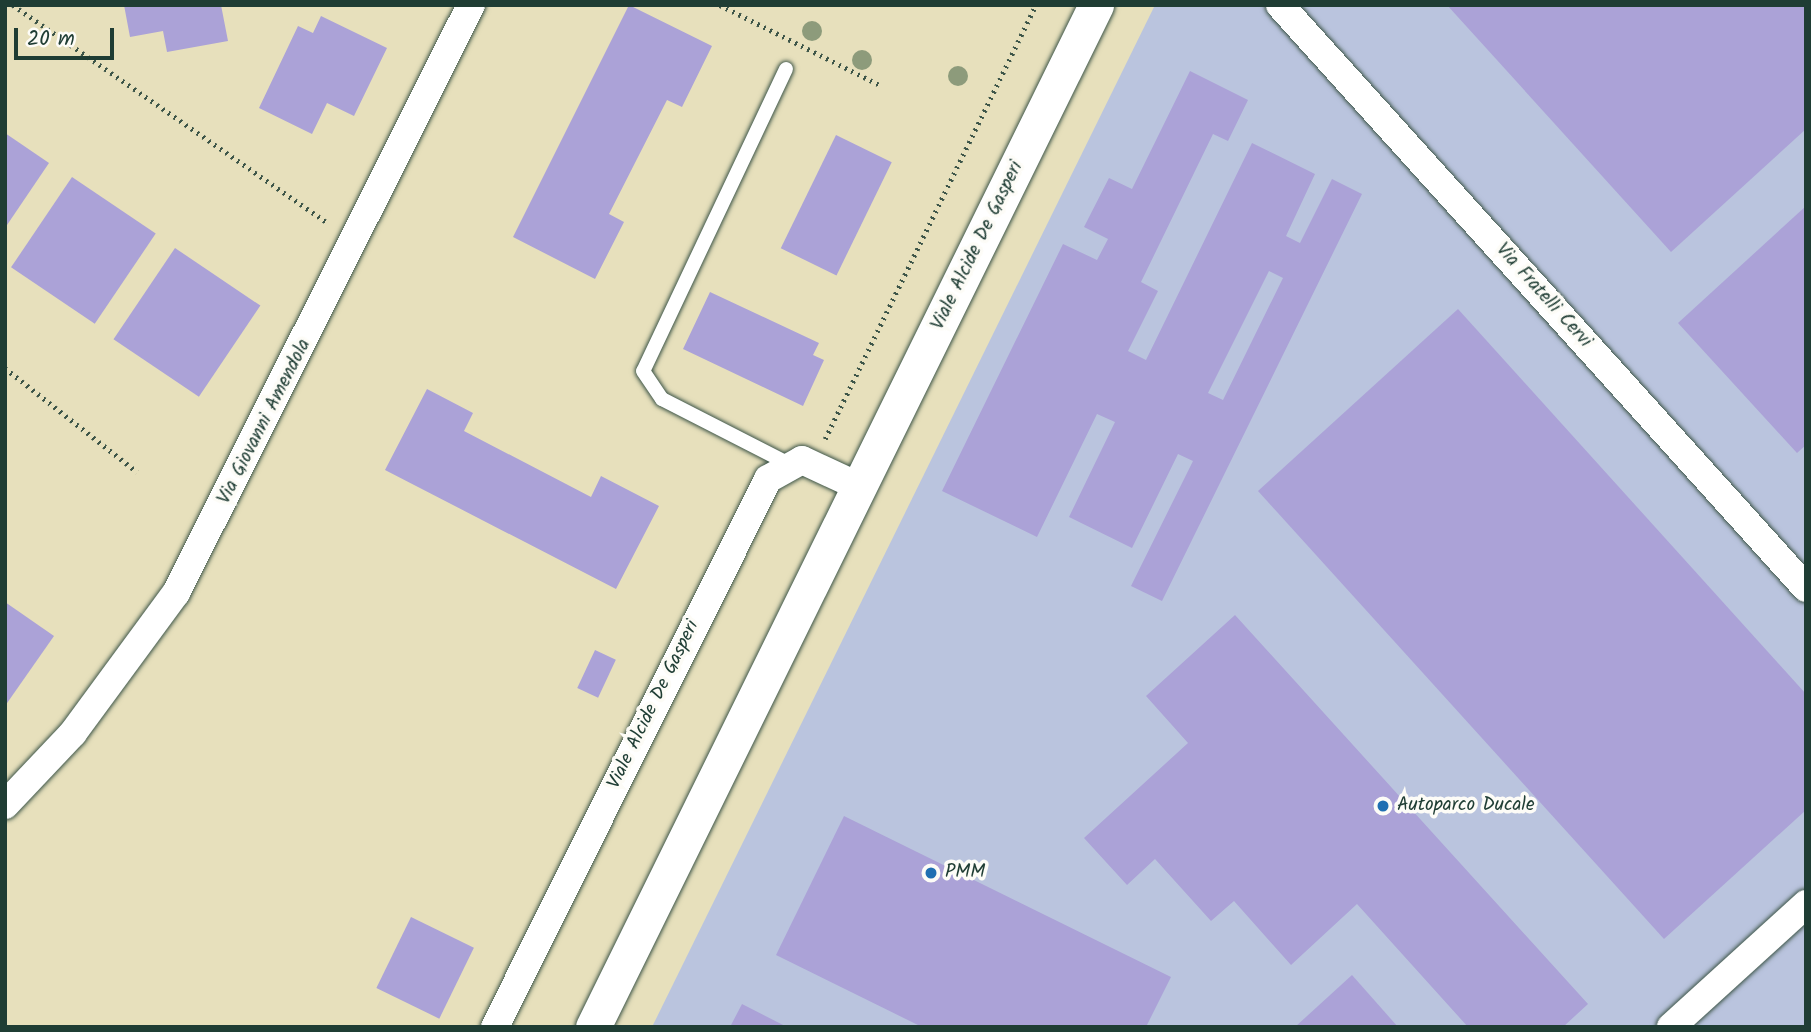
<!DOCTYPE html>
<style>
body{margin:0}
#map{position:relative;width:1811px;height:1032px;overflow:hidden;background:#e7e0bc;font-family:Kalam,sans-serif}
div>[style]{position:absolute}
.industrial>*{inset:0;background:#bac4de}
.building>*{inset:0;background:#aba2d7;transform-origin:0 0}
.path>*{height:4.5px;margin-top:-2.25px;transform-origin:0;background:repeating-linear-gradient(90deg,#3d5548 0 2px,transparent 0 7px)}
.roads{filter:drop-shadow(0 0 2px #3d5548) drop-shadow(0 0 2px #3d5548)}
.service>*{height:14px;margin:-7px;padding:0 7px;transform-origin:7px;border-radius:7px;background:#fff}
.minor>*{height:28px;margin:-14px;padding:0 14px;transform-origin:14px;border-radius:14px;background:#fff}
.tertiary>*{height:35px;margin:-17.5px;padding:0 17.5px;transform-origin:17.5px;border-radius:17.5px;background:#fff}
.trees>*{width:20px;height:20px;margin:-10px;border-radius:50%;background:#8d9b7b}
.dots>*{width:19px;height:19px;translate:-50% -50%;box-sizing:border-box;border:4px solid #fdfcf7;border-radius:50%}
span{translate:-50% -50%;white-space:nowrap;text-align:center;line-height:1.15;-webkit-text-stroke:7px #fdfcf7;paint-order:stroke}
.street-label{font-size:19px;color:#1f3d34}
.poi-label{font-size:19px;color:#1f3d34}
.left{translate:0 -50%;text-align:left}
.frame{position:absolute;inset:0;border:7px solid #1f3d34;pointer-events:none}
.scale{position:absolute;left:14px;top:28px;width:100px;height:32px;box-sizing:border-box;border:4px solid #1f3d34;border-top:0;padding-left:9px;font-size:21px;line-height:24px;white-space:nowrap;color:#1f3d34;-webkit-text-stroke:5px #fdfcf7;paint-order:stroke}
</style>
<div id="map">
<div class="industrial">
<i style="clip-path:polygon(1155px 5px,1806px 5px,1806px 1027px,652px 1027px)"></i>
</div>
<div class="building">
<i style="clip-path:polygon(124px 5px,221px 5px,228px 41px,167px 52px,163px 31px,130px 37px)"></i>
<i style="clip-path:polygon(629px 5px,712px 46px,682px 107px,667px 100px,609px 214px,624px 222px,595px 279px,513px 237px)"></i>
<i style="clip-path:polygon(1447px 5px,1806px 5px,1806px 129px,1671px 252px)"></i>
<i style="clip-path:polygon(321px 16px,387px 48px,354px 116px,327px 103px,312px 134px,259px 108px,298px 26px,313px 33px)"></i>
<i style="clip-path:polygon(evenodd,1190px 71px,1248px 100px,1228px 141px,1213px 134px,1141px 282px,1158px 291px,1128px 351px,1146px 360px,1252px 143px,1315px 174px,1286px 236px,1300px 243px,1332px 179px,1362px 194px,1162px 601px,1131px 586px,1193px 461px,1178px 454px,1132px 548px,1069px 517px,1115px 422px,1097px 414px,1037px 537px,942px 491px,1063px 244px,1097px 260px,1108px 239px,1084px 227px,1109px 178px,1132px 189px,1190px 71px,1269px 271px,1283px 278px,1223px 400px,1208px 393px,1269px 271px)"></i>
<i style="clip-path:polygon(5px 133px,49px 163px,5px 228px)"></i>
<i style="left:836px;top:135px;width:62px;height:126px;rotate:26deg"></i>
<i style="left:72px;top:177px;width:101px;height:109px;rotate:34deg"></i>
<i style="clip-path:polygon(1806px 206px,1806px 445px,1797px 453px,1678px 323px)"></i>
<i style="left:175px;top:248px;width:103px;height:110px;rotate:34deg"></i>
<i style="clip-path:polygon(710px 292px,819px 343px,813px 355px,824px 360px,803px 406px,683px 349px)"></i>
<i style="clip-path:polygon(1458px 309px,1806px 694px,1806px 810px,1664px 939px,1258px 491px)"></i>
<i style="clip-path:polygon(427px 389px,473px 413px,464px 431px,591px 497px,601px 476px,659px 506px,616px 589px,385px 470px)"></i>
<i style="clip-path:polygon(5px 602px,54px 636px,5px 706px)"></i>
<i style="clip-path:polygon(1235px 615px,1588px 1004px,1563px 1027px,1468px 1027px,1357px 904px,1291px 965px,1234px 901px,1211px 921px,1155px 859px,1127px 885px,1084px 838px,1188px 743px,1146px 696px)"></i>
<i style="left:595px;top:650px;width:23px;height:42px;rotate:25deg"></i>
<i style="clip-path:polygon(844px 816px,1171px 977px,1146px 1027px,922px 1027px,776px 955px)"></i>
<i style="left:411px;top:917px;width:70px;height:79px;rotate:26deg"></i>
<i style="clip-path:polygon(1352px 975px,1398px 1027px,1295px 1027px)"></i>
<i style="clip-path:polygon(742px 1004px,787px 1027px,730px 1027px)"></i>
</div>
<div class="path">
<i style="left:13px;top:5px;width:384px;rotate:34.7deg"></i>
<i style="left:720px;top:5px;width:179px;rotate:26.6deg"></i>
<i style="left:5px;top:368px;width:168px;rotate:38.2deg"></i>
<i style="left:825px;top:439px;width:483px;rotate:-64.1deg"></i>
</div>
<div class="roads">
<div class="service">
<i style="left:786px;top:69px;width:334px;rotate:115.3deg"></i>
<i style="left:643px;top:371px;width:34px;rotate:56deg"></i>
<i style="left:662px;top:399px;width:140px;rotate:27.1deg"></i>
</div>
<div class="minor">
<i style="left:1280px;top:5px;width:785px;rotate:47.94deg"></i>
<i style="left:5px;top:805px;width:99px;rotate:-46.6deg"></i>
<i style="left:73px;top:733px;width:174px;rotate:-53.7deg"></i>
<i style="left:176px;top:593px;width:658px;rotate:-63.36deg"></i>
<i style="left:495px;top:1027px;width:612px;rotate:-63.52deg"></i>
<i style="left:768px;top:479px;width:39px;rotate:-29deg"></i>
<i style="left:802px;top:460px;width:64px;rotate:25deg"></i>
<i style="left:1671px;top:1027px;width:183px;rotate:-42.3deg"></i>
</div>
<div class="tertiary">
<i style="left:593px;top:1027px;width:1139px;rotate:-63.79deg"></i>
</div>
</div>
<div class="trees">
<i style="left:812px;top:31px"></i>
<i style="left:862px;top:60px"></i>
<i style="left:958px;top:76px"></i>
</div>
<div class="dots">
<i style="left:1383px;top:806px;background:#1f6fb2"></i>
<i style="left:931px;top:873px;background:#1f6fb2"></i>
</div>
<div class="street-label">
<span style="left:978px;top:246px;rotate:-64deg">Viale Alcide De Gasperi</span>
<span style="left:1543px;top:296px;rotate:48deg">Via Fratelli Cervi</span>
<span style="left:265px;top:422px;rotate:-63deg">Via Giovanni Amendola</span>
<span style="left:654px;top:705px;rotate:-64deg">Viale Alcide De Gasperi</span>
</div>
<div class="poi-label">
<span class="left" style="left:1397px;top:806px">Autoparco Ducale</span>
<span class="left" style="left:945px;top:873px">PMM</span>
</div>
<div class="frame"></div>
<div class="scale">20 m</div>
</div>
